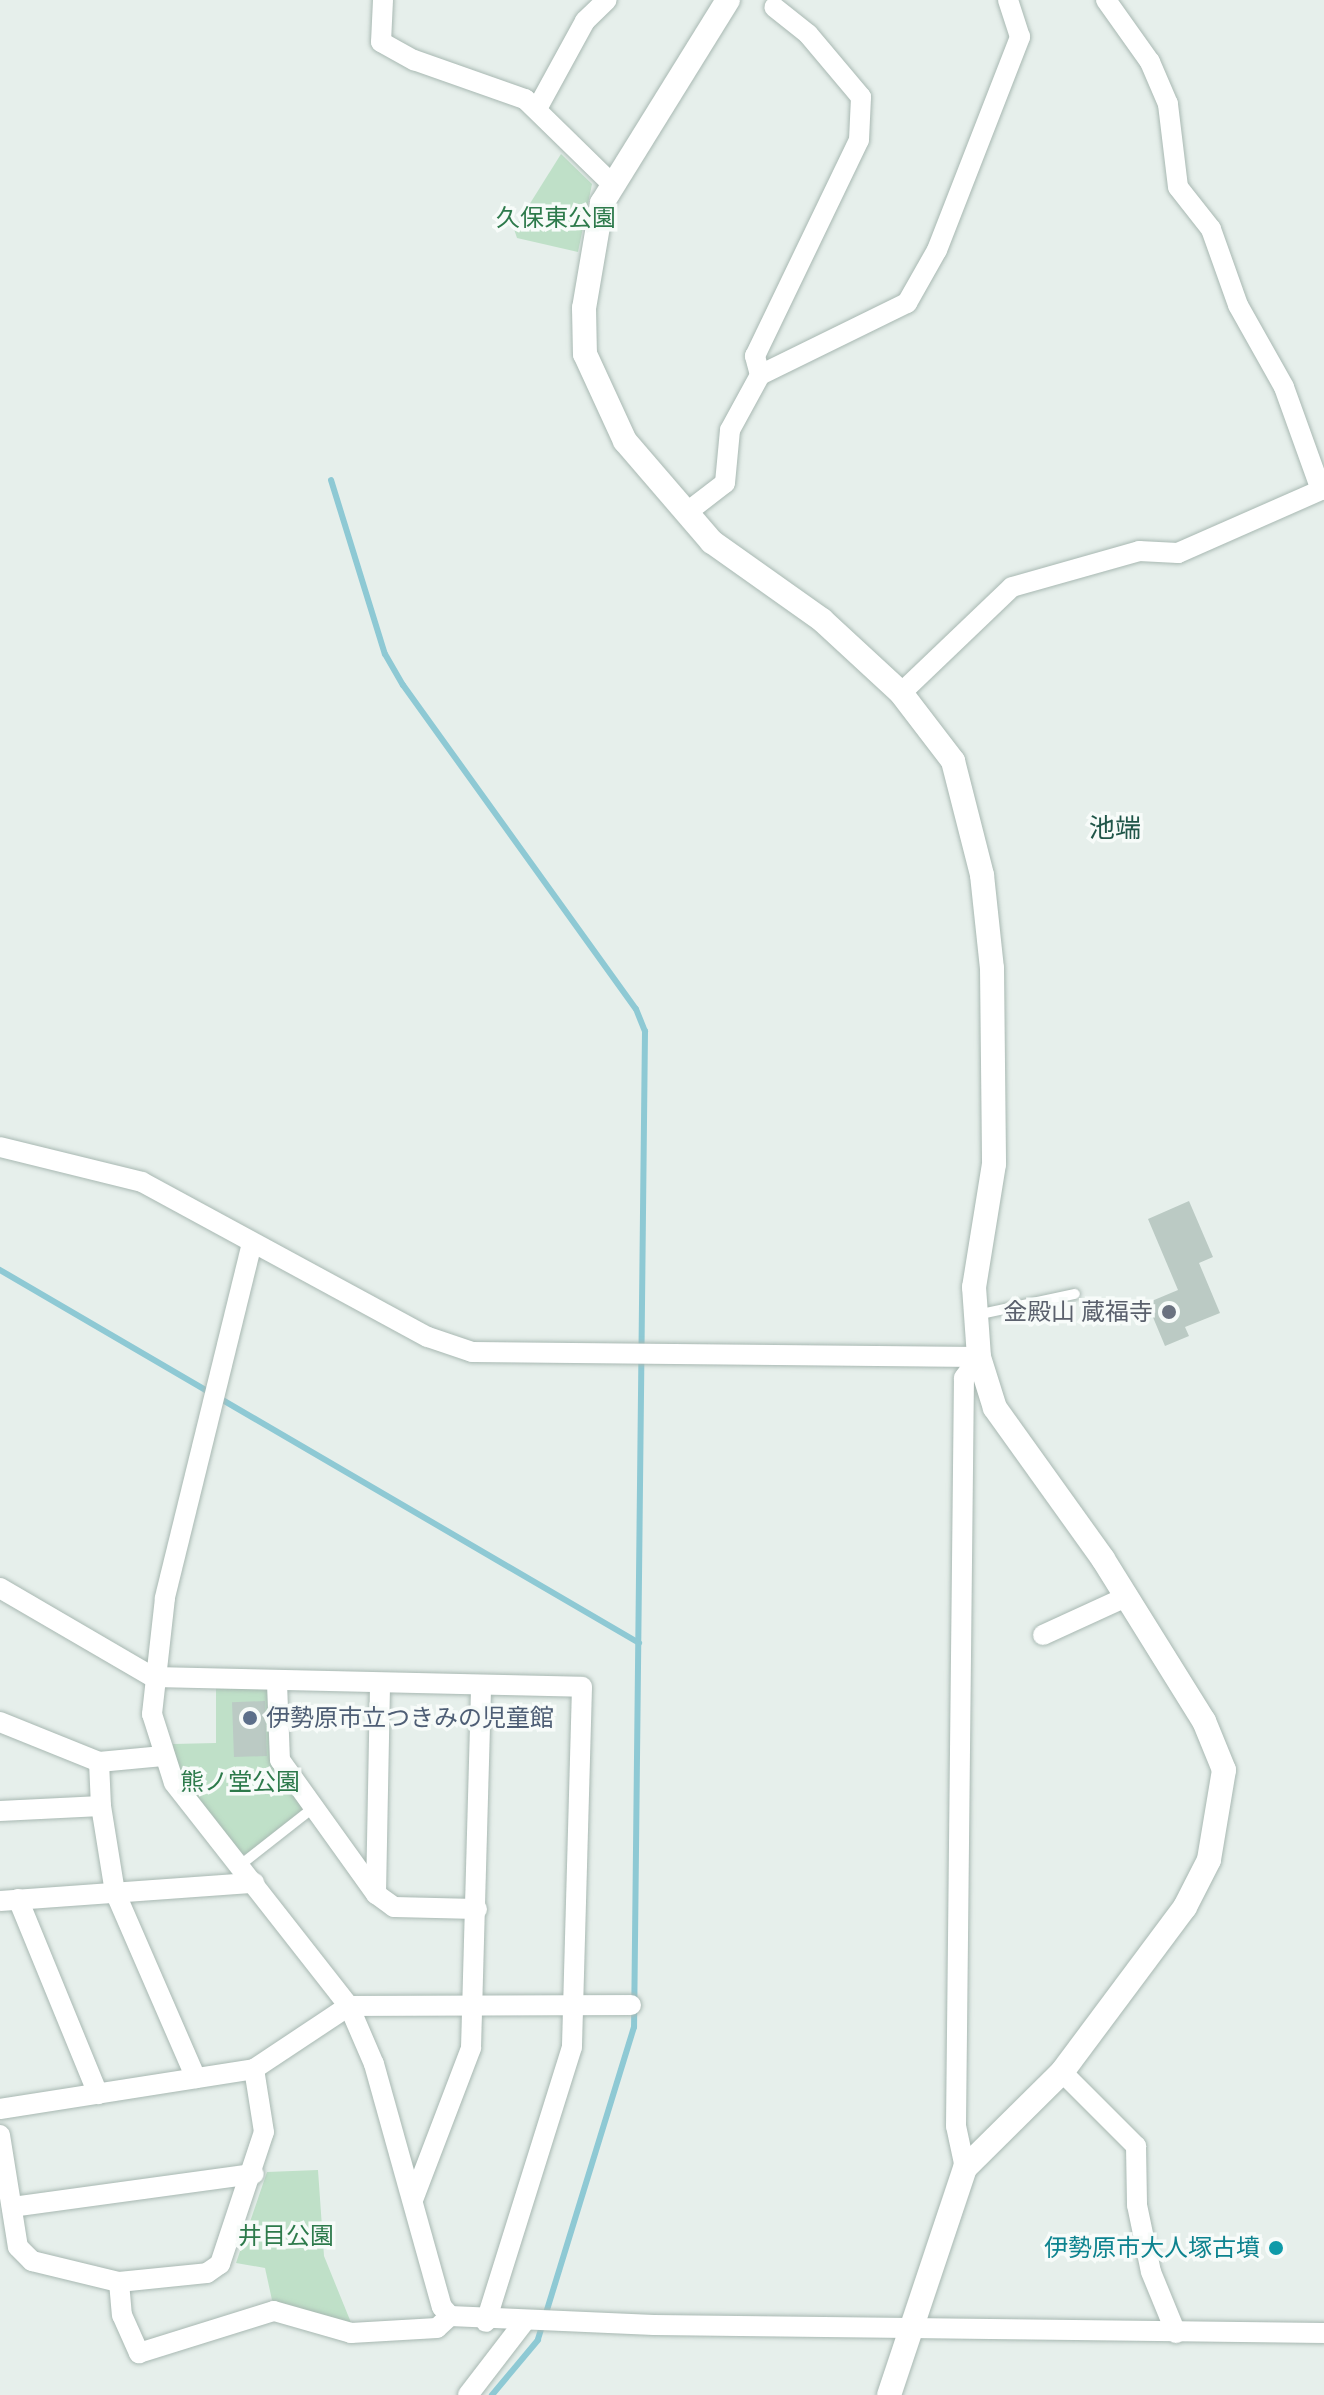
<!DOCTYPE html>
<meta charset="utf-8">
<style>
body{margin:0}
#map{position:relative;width:1324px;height:2395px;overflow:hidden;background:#e6efeb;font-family:"IBM Plex Sans","Noto Sans JP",sans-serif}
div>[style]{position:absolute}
.green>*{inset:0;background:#bfe0c8}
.stream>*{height:6px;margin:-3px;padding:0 3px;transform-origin:3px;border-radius:3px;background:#8ec9d4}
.building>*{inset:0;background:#bbcac4;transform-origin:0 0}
.roads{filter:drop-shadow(0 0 2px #a8b8b2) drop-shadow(0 0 2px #a8b8b2)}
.lane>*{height:10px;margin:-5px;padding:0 5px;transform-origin:5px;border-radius:5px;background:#fff}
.street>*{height:20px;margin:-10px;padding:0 10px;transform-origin:10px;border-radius:10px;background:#fff}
.secondary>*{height:24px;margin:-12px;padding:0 12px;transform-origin:12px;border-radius:12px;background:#fff}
.dots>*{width:22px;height:22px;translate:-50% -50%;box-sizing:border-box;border:4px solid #f7fbf9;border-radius:50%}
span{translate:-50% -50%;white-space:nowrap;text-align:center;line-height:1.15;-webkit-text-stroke:7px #f7fbf9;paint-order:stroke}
.park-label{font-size:24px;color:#2d7a4b}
.worship-label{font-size:24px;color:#5b616d}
.right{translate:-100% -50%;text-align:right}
.service-label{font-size:24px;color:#4e5e75}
.left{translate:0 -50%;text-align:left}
.culture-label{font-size:24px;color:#0d838f}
.neighbourhood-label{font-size:26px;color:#1f5548}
</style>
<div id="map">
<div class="green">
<i style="clip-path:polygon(561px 154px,592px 184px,578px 252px,517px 238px,514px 229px)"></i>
<i style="clip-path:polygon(216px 1687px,267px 1688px,304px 1810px,247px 1854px,240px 1854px,179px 1773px,173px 1751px,173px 1744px,216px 1743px)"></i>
<i style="clip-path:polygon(318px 2170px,324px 2256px,354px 2330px,303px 2319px,272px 2300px,265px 2268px,236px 2263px,267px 2172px)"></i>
</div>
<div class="stream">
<i style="left:331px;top:480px;width:182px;rotate:72.8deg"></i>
<i style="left:385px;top:654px;width:36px;rotate:60deg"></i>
<i style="left:403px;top:685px;width:399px;rotate:54.3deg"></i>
<i style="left:636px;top:1009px;width:24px;rotate:68deg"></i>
<i style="left:645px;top:1031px;width:996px;rotate:90.63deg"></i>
<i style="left:634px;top:2027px;width:327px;rotate:107.1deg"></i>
<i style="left:538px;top:2340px;width:72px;rotate:129.9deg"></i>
<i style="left:0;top:1270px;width:740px;rotate:30.27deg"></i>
</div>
<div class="building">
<i style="clip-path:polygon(1189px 1201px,1213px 1257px,1199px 1263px,1220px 1313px,1185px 1327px,1189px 1336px,1165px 1346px,1147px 1303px,1178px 1290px,1148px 1219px)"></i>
<i style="left:265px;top:1701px;width:55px;height:33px;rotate:88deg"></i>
</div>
<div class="roads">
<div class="lane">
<i style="left:976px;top:1315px;width:101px;rotate:-12deg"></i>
<i style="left:239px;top:1866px;width:94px;rotate:-38.1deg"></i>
</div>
<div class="street">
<i style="left:383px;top:0;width:42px;rotate:92.7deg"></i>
<i style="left:381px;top:42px;width:38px;rotate:29deg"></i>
<i style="left:414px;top:60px;width:118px;rotate:19.4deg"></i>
<i style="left:525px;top:99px;width:120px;rotate:44.3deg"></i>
<i style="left:538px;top:107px;width:98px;rotate:-61.3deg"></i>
<i style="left:585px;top:21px;width:30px;rotate:-44deg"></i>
<i style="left:760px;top:375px;width:20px;rotate:-105deg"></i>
<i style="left:755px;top:356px;width:240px;rotate:-64.3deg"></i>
<i style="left:859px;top:140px;width:43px;rotate:-87.3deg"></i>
<i style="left:861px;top:97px;width:82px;rotate:-130.1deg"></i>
<i style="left:808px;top:34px;width:43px;rotate:-141.5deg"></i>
<i style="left:686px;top:513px;width:49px;rotate:-37.6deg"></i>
<i style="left:725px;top:483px;width:53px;rotate:-84.6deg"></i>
<i style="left:730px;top:430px;width:63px;rotate:-61.4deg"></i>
<i style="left:760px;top:375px;width:164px;rotate:-26.1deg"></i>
<i style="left:907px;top:303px;width:61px;rotate:-60.5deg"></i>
<i style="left:937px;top:250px;width:229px;rotate:-68.7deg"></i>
<i style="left:1020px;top:37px;width:39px;rotate:-108deg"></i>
<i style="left:901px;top:693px;width:153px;rotate:-43.7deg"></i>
<i style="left:1012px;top:587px;width:132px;rotate:-15.8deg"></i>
<i style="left:1139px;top:551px;width:39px;rotate:3deg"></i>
<i style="left:1178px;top:553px;width:156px;rotate:-23.8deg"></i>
<i style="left:1321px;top:490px;width:109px;rotate:-109.8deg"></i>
<i style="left:1284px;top:387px;width:94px;rotate:-119.3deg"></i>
<i style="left:1238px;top:305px;width:81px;rotate:-109.6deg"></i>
<i style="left:1211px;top:229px;width:53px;rotate:-128.2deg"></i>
<i style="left:1178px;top:187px;width:84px;rotate:-96.9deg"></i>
<i style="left:1168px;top:104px;width:46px;rotate:-113.2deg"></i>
<i style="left:1150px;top:62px;width:76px;rotate:-125.4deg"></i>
<i style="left:0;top:1147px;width:146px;rotate:13.8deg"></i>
<i style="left:142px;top:1182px;width:325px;rotate:28.5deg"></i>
<i style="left:428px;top:1337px;width:46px;rotate:18.8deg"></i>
<i style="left:472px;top:1352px;width:507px;rotate:0.57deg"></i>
<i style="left:252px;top:1243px;width:366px;rotate:103.8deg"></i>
<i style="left:165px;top:1598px;width:117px;rotate:96.4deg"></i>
<i style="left:152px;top:1714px;width:72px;rotate:72.3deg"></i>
<i style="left:174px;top:1783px;width:283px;rotate:51.9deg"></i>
<i style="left:349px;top:2006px;width:63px;rotate:66.7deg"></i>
<i style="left:374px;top:2064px;width:252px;rotate:74.4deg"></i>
<i style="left:442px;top:2307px;width:12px;rotate:48deg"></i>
<i style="left:450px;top:2316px;width:204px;rotate:2.5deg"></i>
<i style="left:654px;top:2325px;width:670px;rotate:0.68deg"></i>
<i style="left:0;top:1588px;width:177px;rotate:30.2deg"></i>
<i style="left:153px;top:1677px;width:429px;rotate:1.3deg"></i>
<i style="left:582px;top:1687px;width:360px;rotate:91.6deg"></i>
<i style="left:572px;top:2047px;width:288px;rotate:107.4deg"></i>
<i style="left:1043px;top:1635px;width:91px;rotate:-24.6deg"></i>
<i style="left:277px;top:1683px;width:77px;rotate:87.8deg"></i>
<i style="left:280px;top:1760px;width:165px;rotate:54.4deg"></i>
<i style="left:380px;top:1686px;width:208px;rotate:91.1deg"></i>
<i style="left:376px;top:1894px;width:22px;rotate:36deg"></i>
<i style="left:394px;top:1907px;width:83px;rotate:1.4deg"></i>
<i style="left:0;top:1722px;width:107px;rotate:22deg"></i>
<i style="left:99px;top:1762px;width:44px;rotate:87.4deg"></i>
<i style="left:99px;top:1762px;width:64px;rotate:-5.4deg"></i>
<i style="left:0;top:1811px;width:101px;rotate:-2.8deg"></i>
<i style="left:101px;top:1806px;width:87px;rotate:80.8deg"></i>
<i style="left:115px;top:1892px;width:203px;rotate:66.5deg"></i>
<i style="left:18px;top:1899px;width:211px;rotate:67.7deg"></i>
<i style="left:0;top:1901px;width:255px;rotate:-4.1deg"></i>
<i style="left:1062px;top:2072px;width:105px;rotate:45deg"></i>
<i style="left:1136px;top:2146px;width:59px;rotate:89deg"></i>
<i style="left:1137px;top:2205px;width:68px;rotate:78.2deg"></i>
<i style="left:1151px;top:2272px;width:66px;rotate:67.7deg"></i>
<i style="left:0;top:2109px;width:257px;rotate:-8.9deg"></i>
<i style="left:254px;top:2069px;width:114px;rotate:-33.6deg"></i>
<i style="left:349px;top:2006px;width:282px;rotate:-0.2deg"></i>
<i style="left:0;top:2135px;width:113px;rotate:80.9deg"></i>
<i style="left:18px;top:2247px;width:20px;rotate:45deg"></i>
<i style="left:32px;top:2261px;width:89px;rotate:13.6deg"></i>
<i style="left:119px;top:2282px;width:88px;rotate:-5.8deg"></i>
<i style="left:207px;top:2273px;width:16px;rotate:-35deg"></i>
<i style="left:220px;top:2264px;width:139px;rotate:-71.6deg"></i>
<i style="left:264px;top:2132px;width:64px;rotate:-99deg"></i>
<i style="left:965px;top:2168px;width:43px;rotate:-102.1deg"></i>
<i style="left:956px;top:2126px;width:748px;rotate:-89.39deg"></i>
<i style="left:964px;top:1378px;width:26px;rotate:-54deg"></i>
<i style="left:413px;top:2200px;width:163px;rotate:-69.1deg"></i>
<i style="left:471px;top:2048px;width:360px;rotate:-88.4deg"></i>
<i style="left:12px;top:2207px;width:244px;rotate:-7.8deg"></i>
<i style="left:119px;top:2282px;width:33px;rotate:85deg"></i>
<i style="left:122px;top:2315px;width:42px;rotate:65.9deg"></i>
<i style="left:139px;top:2353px;width:141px;rotate:-17.3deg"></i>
<i style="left:274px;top:2311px;width:80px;rotate:15.9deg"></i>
<i style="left:351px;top:2333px;width:86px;rotate:-3.3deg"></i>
<i style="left:437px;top:2328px;width:18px;rotate:-43deg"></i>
<i style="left:468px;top:2395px;width:92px;rotate:-52.5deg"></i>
</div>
<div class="secondary">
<i style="left:728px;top:0;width:239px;rotate:121.8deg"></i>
<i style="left:602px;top:203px;width:107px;rotate:99.7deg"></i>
<i style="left:584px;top:308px;width:46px;rotate:88.8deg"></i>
<i style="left:585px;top:354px;width:96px;rotate:65.3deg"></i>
<i style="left:625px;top:441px;width:133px;rotate:49.3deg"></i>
<i style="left:712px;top:542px;width:135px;rotate:35.3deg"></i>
<i style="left:822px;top:620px;width:108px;rotate:42.7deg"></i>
<i style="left:901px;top:693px;width:86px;rotate:52.6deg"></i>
<i style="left:953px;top:761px;width:118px;rotate:75.7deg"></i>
<i style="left:982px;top:875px;width:94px;rotate:83.9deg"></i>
<i style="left:992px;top:968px;width:196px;rotate:89.4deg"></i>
<i style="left:994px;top:1164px;width:125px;rotate:99.2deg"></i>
<i style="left:974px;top:1287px;width:70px;rotate:85.9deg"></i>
<i style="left:979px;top:1357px;width:53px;rotate:72.6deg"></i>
<i style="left:995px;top:1408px;width:186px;rotate:54.4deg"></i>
<i style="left:1103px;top:1559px;width:191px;rotate:58.1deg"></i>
<i style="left:1204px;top:1721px;width:53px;rotate:67.8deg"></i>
<i style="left:1224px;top:1770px;width:91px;rotate:99.5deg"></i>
<i style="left:1209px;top:1860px;width:53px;rotate:117.1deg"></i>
<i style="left:1185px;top:1907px;width:206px;rotate:126.7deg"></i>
<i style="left:1062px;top:2072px;width:136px;rotate:135.3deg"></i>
<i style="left:965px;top:2168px;width:239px;rotate:108.5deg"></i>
</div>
</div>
<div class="dots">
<i style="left:1169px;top:1312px;background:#6b7280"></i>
<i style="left:250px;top:1718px;background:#5c6f8a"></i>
<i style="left:1276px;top:2248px;background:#0f9aa8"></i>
</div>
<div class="park-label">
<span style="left:556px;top:218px">久保東公園</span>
<span style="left:240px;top:1782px">熊ノ堂公園</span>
<span style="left:286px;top:2236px">井目公園</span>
</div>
<div class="worship-label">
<span class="right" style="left:1153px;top:1312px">金殿山 蔵福寺</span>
</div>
<div class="service-label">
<span class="left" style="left:266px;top:1718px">伊勢原市立つきみの児童館</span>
</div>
<div class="culture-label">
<span class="right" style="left:1260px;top:2248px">伊勢原市大人塚古墳</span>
</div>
<div class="neighbourhood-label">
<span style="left:1115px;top:828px">池端</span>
</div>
</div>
